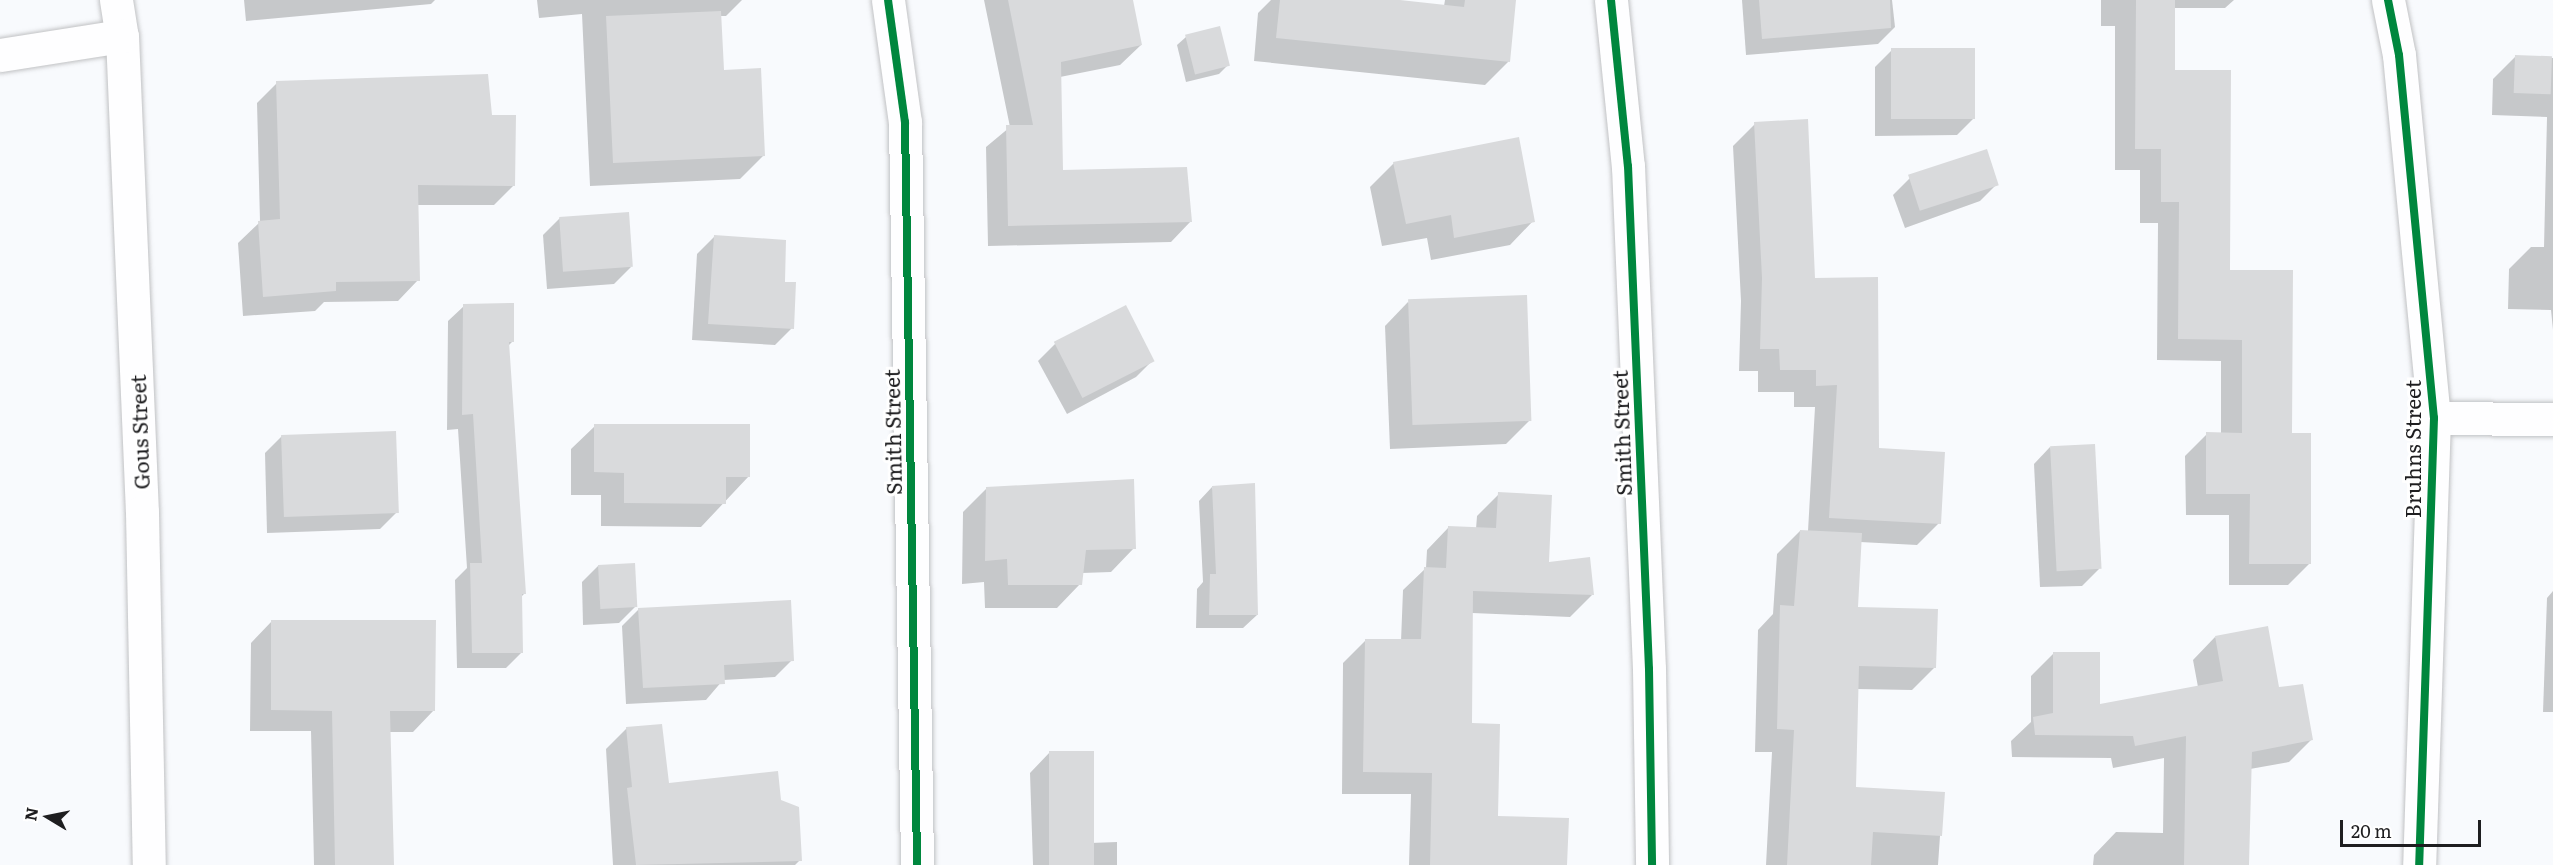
<!DOCTYPE html>
<style>
body{margin:0}
#map{position:relative;width:2553px;height:865px;overflow:hidden;background:#f8fafd;font-family:Literata,serif}
div>[style]{position:absolute}
.shadow>*{inset:0;background:#0003}
.building>*{inset:0;background:#d9dadc;transform-origin:0 0}
.roads{filter:drop-shadow(0 0 2px #c1c2c4) drop-shadow(0 0 2px #c1c2c4)}
.minor>*{height:33px;margin:-16.5px;padding:0 16.5px;transform-origin:16.5px;border-radius:16.5px;background:#fefeff}
.cycleway>*{height:8px;margin:-4px;padding:0 4px;transform-origin:4px;border-radius:4px;background:#00873e}
span{translate:-50% -50%;white-space:nowrap;text-align:center;line-height:1.15;-webkit-text-stroke:6px #fff;paint-order:stroke}
.street-label{font-size:21px;color:#1e1e20}
.north{position:absolute;left:18px;top:787px;width:60px;height:60px;-webkit-text-stroke:4px #fff;paint-order:stroke;rotate:280deg;font-size:16px;font-weight:700;line-height:24px;text-align:center;color:#1e1e20}
.north::after{content:'';display:block;margin:auto;width:21px;height:27px;background:#1e1e20;clip-path:polygon(50% 0,100% 100%,50% 72%,0 100%)}
.scale{position:absolute;left:2340px;top:820px;width:141px;height:27px;box-sizing:border-box;border:3px solid #1e1e20;border-top:0;padding-left:8px;font-size:18px;line-height:21px;white-space:nowrap;color:#1e1e20;-webkit-text-stroke:4px #fff;paint-order:stroke}
</style>
<div id="map">
<div class="shadow">
<i style="clip-path:polygon(244px 0,435px 0,431px 4px,246px 21px)"></i>
<i style="clip-path:polygon(537px 0,742px 0,726px 16px,720px 16px,723px 71px,763px 156px,740px 179px,590px 186px,582px 14px,539px 18px)"></i>
<i style="clip-path:polygon(984px 0,1132px 0,1141px 45px,1120px 65px,1060px 77px,1061px 171px,1191px 221px,1171px 242px,988px 246px,986px 147px,1010px 127px)"></i>
<i style="clip-path:polygon(1271px 0,1385px 0,1444px 6px,1445px 0,1515px 0,1509px 61px,1485px 85px,1254px 61px,1258px 13px)"></i>
<i style="clip-path:polygon(1742px 0,1892px 0,1895px 27px,1878px 44px,1746px 55px)"></i>
<i style="clip-path:polygon(2101px 0,2234px 0,2225px 8px,2174px 8px,2174px 71px,2228px 271px,2290px 435px,2310px 563px,2288px 585px,2229px 585px,2229px 515px,2186px 515px,2185px 456px,2207px 434px,2221px 434px,2221px 361px,2157px 360px,2158px 223px,2140px 223px,2140px 170px,2115px 170px,2115px 26px,2101px 26px)"></i>
<i style="clip-path:polygon(1186px 37px,1228px 65px,1219px 74px,1186px 82px,1177px 45px)"></i>
<i style="clip-path:polygon(1892px 50px,1974px 118px,1957px 135px,1875px 136px,1875px 67px)"></i>
<i style="clip-path:polygon(2515px 57px,2553px 58px,2553px 330px,2551px 310px,2508px 309px,2509px 269px,2531px 247px,2544px 247px,2547px 117px,2492px 115px,2493px 79px)"></i>
<i style="clip-path:polygon(277px 83px,490px 117px,514px 185px,494px 205px,417px 205px,418px 280px,398px 301px,324px 302px,315px 311px,243px 316px,238px 243px,260px 222px,257px 103px)"></i>
<i style="clip-path:polygon(1755px 124px,1878px 450px,1939px 523px,1917px 545px,1860px 542px,1856px 609px,1935px 667px,1912px 690px,1857px 689px,1855px 789px,1943px 793px,1938px 865px,1766px 865px,1772px 752px,1755px 752px,1758px 630px,1773px 614px,1777px 554px,1800px 531px,1808px 531px,1815px 407px,1794px 407px,1794px 392px,1758px 392px,1758px 371px,1739px 371px,1741px 301px,1733px 146px)"></i>
<i style="clip-path:polygon(1394px 163px,1533px 221px,1510px 245px,1431px 260px,1427px 238px,1382px 246px,1370px 187px)"></i>
<i style="clip-path:polygon(1910px 178px,1997px 184px,1980px 201px,1905px 228px,1893px 195px)"></i>
<i style="clip-path:polygon(560px 218px,631px 267px,614px 284px,547px 289px,543px 235px)"></i>
<i style="clip-path:polygon(714px 237px,792px 328px,775px 345px,692px 340px,697px 254px)"></i>
<i style="clip-path:polygon(1408px 302px,1530px 420px,1506px 444px,1390px 449px,1385px 326px)"></i>
<i style="clip-path:polygon(464px 306px,512px 342px,508px 346px,525px 593px,521px 597px,522px 652px,506px 668px,457px 668px,455px 580px,467px 568px,458px 429px,447px 430px,448px 321px)"></i>
<i style="clip-path:polygon(1055px 344px,1153px 360px,1136px 377px,1067px 414px,1038px 361px)"></i>
<i style="clip-path:polygon(595px 426px,749px 476px,701px 527px,601px 526px,601px 495px,571px 495px,571px 449px)"></i>
<i style="clip-path:polygon(282px 436px,397px 512px,380px 529px,267px 533px,265px 453px)"></i>
<i style="clip-path:polygon(2050px 447px,2099px 569px,2082px 586px,2040px 587px,2034px 464px)"></i>
<i style="clip-path:polygon(1212px 487px,1257px 615px,1243px 628px,1196px 628px,1197px 589px,1203px 582px,1199px 501px)"></i>
<i style="clip-path:polygon(986px 489px,1134px 548px,1111px 572px,1082px 573px,1080px 584px,1057px 608px,985px 608px,984px 582px,962px 584px,963px 512px)"></i>
<i style="clip-path:polygon(1499px 494px,1548px 564px,1592px 595px,1570px 617px,1472px 613px,1471px 725px,1497px 818px,1565px 865px,1409px 865px,1411px 794px,1342px 794px,1343px 663px,1365px 641px,1401px 641px,1403px 590px,1426px 568px,1427px 550px,1448px 528px,1476px 529px,1477px 516px)"></i>
<i style="clip-path:polygon(599px 565px,636px 606px,619px 623px,583px 625px,582px 582px)"></i>
<i style="clip-path:polygon(2553px 591px,2553px 712px,2543px 712px,2547px 598px)"></i>
<i style="clip-path:polygon(639px 609px,792px 660px,775px 677px,723px 680px,706px 700px,626px 704px,622px 626px)"></i>
<i style="clip-path:polygon(272px 621px,434px 710px,413px 732px,389px 732px,392px 865px,314px 865px,311px 731px,250px 731px,251px 643px)"></i>
<i style="clip-path:polygon(2215px 637px,2278px 689px,2312px 739px,2289px 762px,2250px 769px,2247px 865px,2093px 865px,2094px 855px,2116px 832px,2163px 833px,2164px 758px,2113px 768px,2111px 758px,2012px 757px,2011px 741px,2031px 722px,2031px 676px,2054px 653px,2098px 706px,2198px 687px,2193px 660px)"></i>
<i style="clip-path:polygon(627px 728px,668px 785px,779px 801px,800px 860px,795px 865px,613px 865px,606px 749px)"></i>
<i style="clip-path:polygon(1050px 752px,1090px 843px,1117px 842px,1117px 865px,1033px 865px,1030px 773px)"></i>
</div>
<div class="building">
<i style="clip-path:polygon(1008px 0,1133px 0,1142px 45px,1061px 62px,1063px 170px,1187px 167px,1192px 222px,1008px 226px,1006px 125px,1033px 125px)"></i>
<i style="clip-path:polygon(1280px 0,1400px 0,1464px 7px,1465px 0,1516px 0,1510px 62px,1276px 38px)"></i>
<i style="clip-path:polygon(1759px 0,1890px 0,1891px 28px,1762px 39px)"></i>
<i style="clip-path:polygon(2136px 0,2175px 0,2175px 70px,2231px 70px,2230px 270px,2293px 270px,2292px 433px,2311px 433px,2311px 564px,2249px 564px,2250px 494px,2206px 494px,2206px 432px,2242px 433px,2242px 340px,2178px 339px,2179px 202px,2161px 202px,2161px 149px,2135px 149px)"></i>
<i style="clip-path:polygon(721px 11px,724px 70px,761px 68px,765px 156px,613px 163px,606px 16px)"></i>
<i style="left:1220px;top:26px;width:41px;height:36px;rotate:76deg"></i>
<i style="left:1891px;top:48px;width:84px;height:71px"></i>
<i style="left:2515px;top:55px;width:37px;height:38px;rotate:2deg"></i>
<i style="clip-path:polygon(488px 74px,492px 115px,516px 115px,515px 186px,418px 185px,420px 281px,336px 282px,336px 291px,263px 297px,258px 221px,280px 219px,276px 81px)"></i>
<i style="clip-path:polygon(1808px 119px,1815px 278px,1878px 277px,1879px 448px,1945px 452px,1941px 524px,1829px 518px,1837px 385px,1816px 386px,1816px 370px,1780px 370px,1779px 349px,1760px 349px,1762px 278px,1754px 122px)"></i>
<i style="clip-path:polygon(1519px 137px,1535px 222px,1454px 238px,1451px 215px,1406px 224px,1393px 162px)"></i>
<i style="left:1987px;top:149px;width:38px;height:83px;rotate:72deg"></i>
<i style="left:629px;top:212px;width:55px;height:70px;rotate:86deg"></i>
<i style="clip-path:polygon(714px 235px,786px 240px,785px 282px,796px 282px,794px 329px,708px 324px)"></i>
<i style="left:1527px;top:295px;width:126px;height:119px;rotate:88deg"></i>
<i style="clip-path:polygon(514px 303px,514px 342px,509px 342px,526px 594px,522px 594px,523px 653px,472px 653px,470px 563px,482px 563px,473px 414px,462px 415px,463px 304px)"></i>
<i style="left:1126px;top:305px;width:63px;height:81px;rotate:63deg"></i>
<i style="clip-path:polygon(594px 424px,750px 424px,750px 477px,726px 477px,726px 504px,624px 503px,624px 473px,594px 472px)"></i>
<i style="left:396px;top:431px;width:82px;height:115px;rotate:88deg"></i>
<i style="left:2095px;top:444px;width:125px;height:45px;rotate:87deg"></i>
<i style="clip-path:polygon(1134px 479px,1136px 549px,1086px 550px,1082px 585px,1008px 585px,1007px 559px,985px 561px,986px 487px)"></i>
<i style="clip-path:polygon(1255px 483px,1258px 615px,1209px 615px,1210px 574px,1216px 574px,1212px 486px)"></i>
<i style="clip-path:polygon(1498px 492px,1552px 495px,1549px 562px,1590px 557px,1594px 595px,1473px 591px,1472px 723px,1500px 724px,1498px 816px,1569px 818px,1567px 865px,1430px 865px,1432px 773px,1363px 772px,1365px 639px,1421px 639px,1424px 567px,1446px 568px,1448px 526px,1496px 528px)"></i>
<i style="clip-path:polygon(1800px 530px,1862px 533px,1858px 607px,1938px 609px,1936px 668px,1859px 666px,1856px 787px,1945px 792px,1942px 836px,1873px 832px,1871px 865px,1787px 865px,1794px 730px,1777px 729px,1780px 605px,1794px 606px)"></i>
<i style="left:635px;top:563px;width:44px;height:37px;rotate:87deg"></i>
<i style="clip-path:polygon(791px 600px,794px 661px,724px 665px,725px 684px,643px 688px,638px 608px)"></i>
<i style="clip-path:polygon(271px 620px,436px 620px,435px 711px,390px 711px,394px 865px,335px 865px,332px 711px,271px 710px)"></i>
<i style="clip-path:polygon(2268px 626px,2279px 687px,2303px 684px,2313px 740px,2252px 752px,2249px 865px,2184px 865px,2186px 736px,2135px 746px,2133px 736px,2035px 735px,2033px 717px,2053px 713px,2053px 652px,2100px 652px,2100px 704px,2223px 681px,2215px 636px)"></i>
<i style="clip-path:polygon(662px 724px,669px 783px,778px 771px,781px 800px,799px 807px,802px 861px,636px 865px,627px 788px,632px 787px,626px 727px)"></i>
<i style="left:1049px;top:751px;width:45px;height:114px"></i>
</div>
<div class="roads">
<div class="minor">
<i style="left:116px;top:0;width:36px;rotate:81deg"></i>
<i style="left:122px;top:36px;width:476px;rotate:87.6deg"></i>
<i style="left:142px;top:512px;width:353px;rotate:88.9deg"></i>
<i style="left:888px;top:0;width:123px;rotate:82.1deg"></i>
<i style="left:905px;top:122px;width:743px;rotate:89.07deg"></i>
<i style="left:1611px;top:0;width:167px;rotate:84.2deg"></i>
<i style="left:1628px;top:166px;width:503px;rotate:87.61deg"></i>
<i style="left:1649px;top:669px;width:196px;rotate:89.1deg"></i>
<i style="left:2388px;top:0;width:56px;rotate:78.7deg"></i>
<i style="left:2399px;top:55px;width:365px;rotate:84.5deg"></i>
<i style="left:2434px;top:418px;width:447px;rotate:91.9deg"></i>
<i style="left:0;top:55px;width:123px;rotate:-8.9deg"></i>
<i style="left:2434px;top:418px;width:119px;rotate:0.5deg"></i>
</div>
</div>
<div class="cycleway">
<i style="left:888px;top:0;width:123px;rotate:82.1deg"></i>
<i style="left:905px;top:122px;width:743px;rotate:89.07deg"></i>
<i style="left:1611px;top:0;width:167px;rotate:84.2deg"></i>
<i style="left:1628px;top:166px;width:503px;rotate:87.61deg"></i>
<i style="left:1649px;top:669px;width:196px;rotate:89.1deg"></i>
<i style="left:2388px;top:0;width:56px;rotate:78.7deg"></i>
<i style="left:2399px;top:55px;width:365px;rotate:84.5deg"></i>
<i style="left:2434px;top:418px;width:447px;rotate:91.9deg"></i>
</div>
<div class="street-label">
<span style="left:139px;top:432px;rotate:-92deg">Gous Street</span>
<span style="left:892px;top:432px;rotate:-91deg">Smith Street</span>
<span style="left:1621px;top:433px;rotate:-92deg">Smith Street</span>
<span style="left:2412px;top:449px;rotate:-90deg">Bruhns Street</span>
</div>
<div class="north">N</div>
<div class="scale">20 m</div>
</div>
